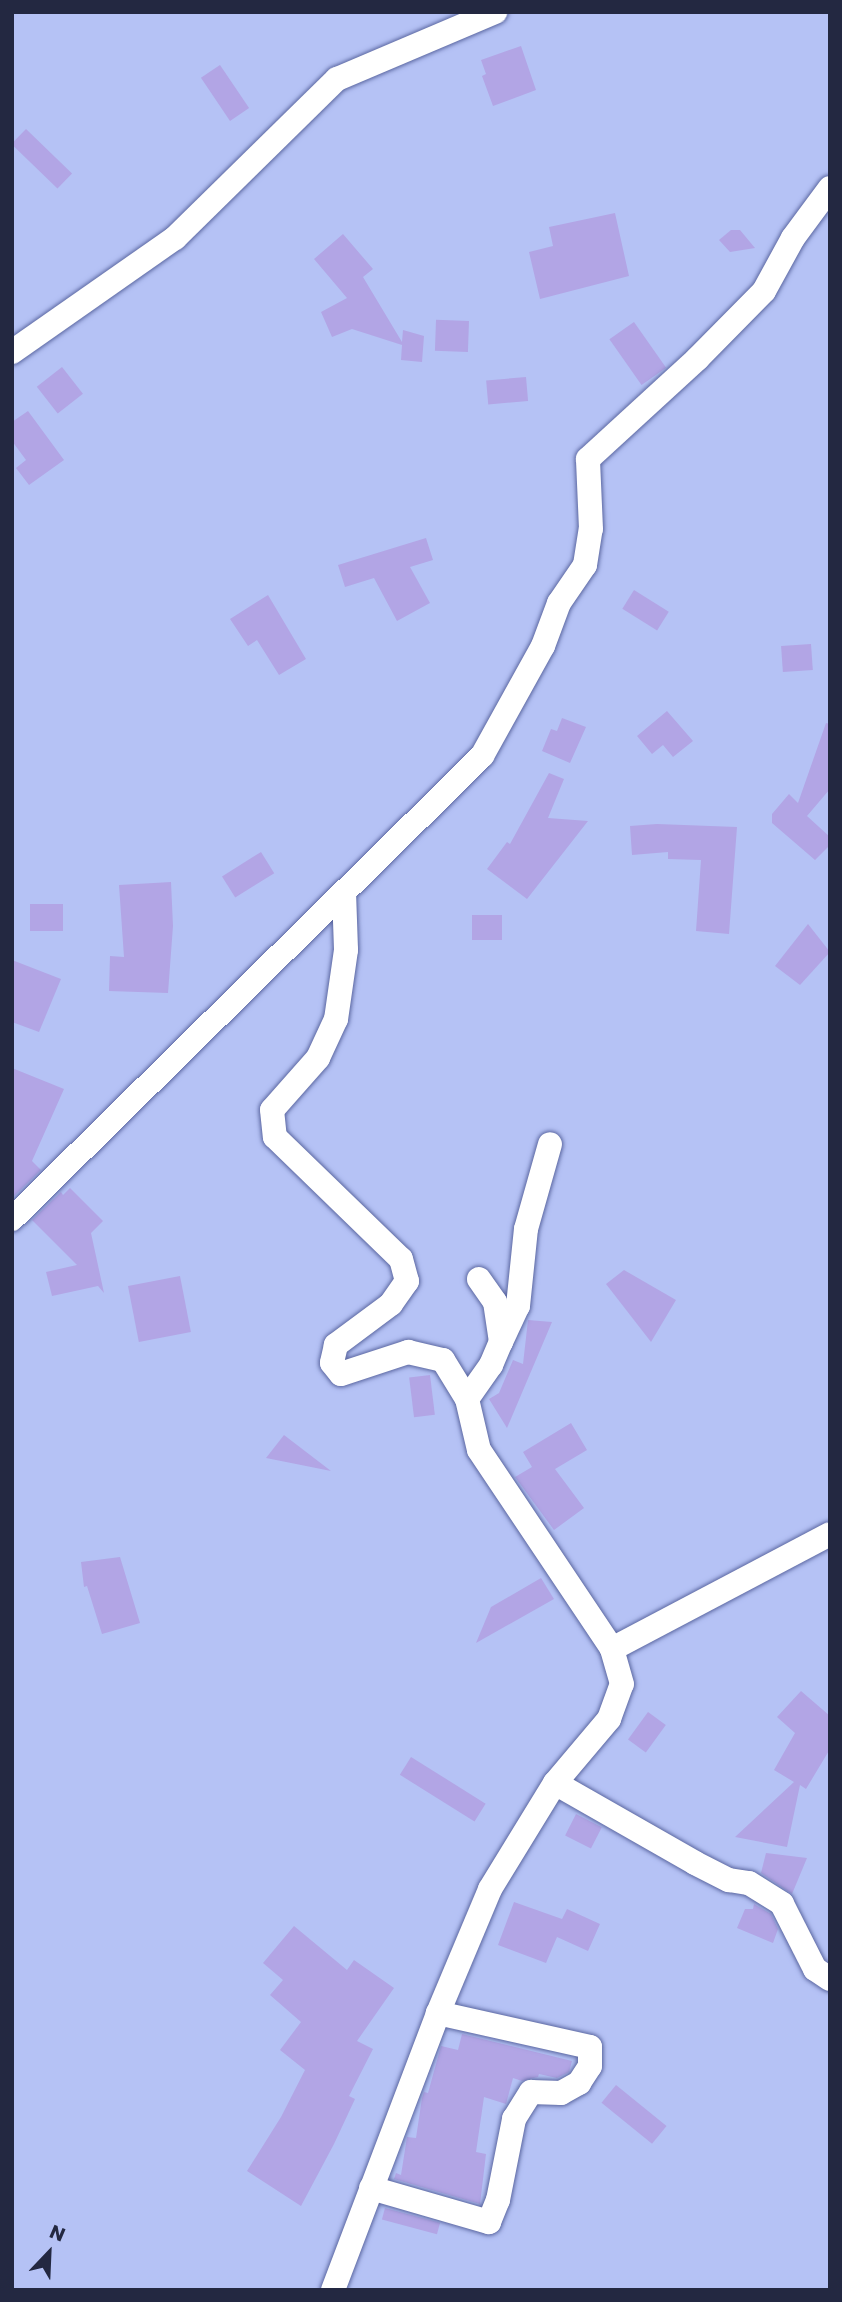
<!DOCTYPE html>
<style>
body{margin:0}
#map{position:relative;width:842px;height:2302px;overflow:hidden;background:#b5c2f5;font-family:Poppins,sans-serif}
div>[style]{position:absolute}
.building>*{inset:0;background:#b2a5e5;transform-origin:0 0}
.roads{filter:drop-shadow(0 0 2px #5b67a1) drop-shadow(0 0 2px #5b67a1)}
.minor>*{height:24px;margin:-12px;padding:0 12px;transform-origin:12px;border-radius:12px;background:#fff}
span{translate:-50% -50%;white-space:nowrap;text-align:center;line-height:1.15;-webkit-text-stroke:7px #b5c2f5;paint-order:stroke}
.frame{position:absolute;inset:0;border:14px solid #232841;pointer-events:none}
.north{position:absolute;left:14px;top:2218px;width:70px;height:70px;-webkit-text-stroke:5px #b5c2f5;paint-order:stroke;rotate:23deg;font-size:19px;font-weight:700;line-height:28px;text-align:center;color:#232841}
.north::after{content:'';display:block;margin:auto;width:24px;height:32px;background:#232841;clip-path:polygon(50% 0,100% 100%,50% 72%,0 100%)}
</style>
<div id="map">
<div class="building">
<i style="clip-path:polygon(521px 46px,536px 90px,493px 106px,482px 76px,486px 74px,481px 60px)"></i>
<i style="left:220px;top:65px;width:52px;height:23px;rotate:56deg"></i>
<i style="left:26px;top:129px;width:64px;height:21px;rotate:44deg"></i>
<i style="clip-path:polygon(615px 213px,629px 276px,540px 299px,529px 252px,553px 246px,549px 227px)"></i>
<i style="clip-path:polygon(731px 230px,740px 230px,755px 248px,730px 252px,719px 240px)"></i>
<i style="clip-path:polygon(343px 234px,373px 269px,363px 277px,402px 342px,403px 330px,424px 336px,422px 362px,401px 360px,402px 345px,352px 329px,332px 337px,321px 312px,347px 298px,314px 259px)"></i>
<i style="left:469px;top:321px;width:31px;height:33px;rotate:92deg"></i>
<i style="left:634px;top:322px;width:56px;height:30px;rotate:55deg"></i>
<i style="left:62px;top:367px;width:34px;height:32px;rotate:52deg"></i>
<i style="left:526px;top:377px;width:24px;height:40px;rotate:85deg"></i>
<i style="clip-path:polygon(28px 411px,64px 460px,29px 485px,16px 468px,26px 460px,12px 441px,12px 422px)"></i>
<i style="clip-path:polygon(426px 538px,433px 560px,410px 567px,430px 603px,397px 621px,374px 578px,345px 587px,338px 565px)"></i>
<i style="left:634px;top:590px;width:41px;height:22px;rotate:32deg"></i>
<i style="clip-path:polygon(268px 595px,306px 659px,279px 675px,257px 640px,248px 646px,230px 619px)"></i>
<i style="left:811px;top:644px;width:26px;height:30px;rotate:86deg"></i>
<i style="clip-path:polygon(667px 711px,693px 741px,673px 757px,663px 745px,652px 754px,637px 736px)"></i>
<i style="clip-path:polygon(562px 718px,586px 727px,570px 763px,542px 751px,551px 729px,557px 731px)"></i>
<i style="clip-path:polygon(826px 723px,830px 724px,830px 789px,807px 816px,830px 837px,830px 845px,815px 860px,772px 823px,772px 814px,789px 794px,798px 803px)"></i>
<i style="clip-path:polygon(549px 773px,564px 779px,548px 818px,588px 821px,527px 899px,487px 869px,507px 842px,510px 844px)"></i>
<i style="clip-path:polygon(657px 824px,737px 827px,729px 934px,696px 931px,701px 860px,668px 859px,668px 852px,632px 855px,630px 826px)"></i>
<i style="left:261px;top:852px;width:25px;height:46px;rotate:58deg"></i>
<i style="clip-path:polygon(171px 882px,173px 926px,168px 993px,109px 991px,110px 956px,124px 957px,119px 885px)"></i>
<i style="left:30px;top:904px;width:33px;height:27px"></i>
<i style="left:472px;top:915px;width:30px;height:25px"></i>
<i style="clip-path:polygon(808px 924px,830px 952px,800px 985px,775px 966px)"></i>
<i style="clip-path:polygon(12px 960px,61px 979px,39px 1032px,12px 1022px)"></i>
<i style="clip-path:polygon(12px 1068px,64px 1089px,32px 1161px,41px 1170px,12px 1198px)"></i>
<i style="clip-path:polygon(70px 1188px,103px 1221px,91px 1233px,104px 1293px,98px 1286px,52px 1296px,46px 1272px,77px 1265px,32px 1220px,61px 1192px,63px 1195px)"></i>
<i style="clip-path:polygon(624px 1270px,676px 1300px,651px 1342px,606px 1284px)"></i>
<i style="left:180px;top:1276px;width:57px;height:53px;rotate:79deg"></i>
<i style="clip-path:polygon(528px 1320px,552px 1322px,507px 1428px,489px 1399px,499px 1393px,513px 1360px,523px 1364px)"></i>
<i style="left:430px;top:1375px;width:40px;height:21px;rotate:83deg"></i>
<i style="clip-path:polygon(571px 1423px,587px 1450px,555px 1469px,584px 1508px,554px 1530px,515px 1477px,532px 1467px,523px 1452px)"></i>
<i style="clip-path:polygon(284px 1435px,331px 1471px,266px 1458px)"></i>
<i style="clip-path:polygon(120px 1557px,140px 1623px,102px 1634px,87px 1586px,84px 1587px,81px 1562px)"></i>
<i style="clip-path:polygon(541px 1578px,554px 1599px,476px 1643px,491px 1607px)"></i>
<i style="clip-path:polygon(801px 1691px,830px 1716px,830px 1749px,806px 1789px,800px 1785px,787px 1847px,735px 1837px,794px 1782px,774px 1770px,795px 1733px,777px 1717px)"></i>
<i style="left:648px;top:1712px;width:22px;height:34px;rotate:36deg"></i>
<i style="left:411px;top:1757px;width:88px;height:21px;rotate:32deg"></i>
<i style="left:576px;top:1814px;width:29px;height:24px;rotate:27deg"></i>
<i style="clip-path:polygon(766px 1853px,807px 1858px,792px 1894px,761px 1873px)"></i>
<i style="clip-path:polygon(514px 1902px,562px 1919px,567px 1909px,600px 1924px,588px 1951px,557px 1937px,546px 1963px,498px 1945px)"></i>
<i style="clip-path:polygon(754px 1904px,771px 1914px,778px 1929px,773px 1943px,737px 1928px,745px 1909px,753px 1909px)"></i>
<i style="clip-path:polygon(294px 1926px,347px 1970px,354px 1960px,394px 1988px,357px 2041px,373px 2049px,349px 2096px,355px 2099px,334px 2144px,301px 2206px,247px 2171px,281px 2117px,305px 2070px,280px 2050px,301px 2022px,270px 1995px,283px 1980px,263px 1963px)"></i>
<i style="clip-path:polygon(462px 2034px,572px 2061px,569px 2072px,557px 2078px,539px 2074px,538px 2077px,522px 2081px,513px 2078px,506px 2104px,484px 2097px,476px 2152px,486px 2154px,480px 2204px,394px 2179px,396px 2173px,401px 2175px,407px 2137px,416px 2138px,422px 2098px,424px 2092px,428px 2093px,441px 2046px,458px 2050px)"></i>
<i style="left:616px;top:2085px;width:65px;height:23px;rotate:39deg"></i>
<i style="left:385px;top:2208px;width:57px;height:12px;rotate:15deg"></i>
</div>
<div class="roads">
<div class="minor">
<i style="left:12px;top:352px;width:199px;rotate:-35deg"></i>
<i style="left:175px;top:238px;width:227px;rotate:-44.5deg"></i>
<i style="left:337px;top:79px;width:172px;rotate:-23deg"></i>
<i style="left:344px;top:892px;width:58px;rotate:88deg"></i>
<i style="left:346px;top:950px;width:70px;rotate:98.2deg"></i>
<i style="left:336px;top:1019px;width:43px;rotate:114.8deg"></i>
<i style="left:318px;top:1058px;width:69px;rotate:131.5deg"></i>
<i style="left:272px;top:1110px;width:27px;rotate:84deg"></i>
<i style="left:275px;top:1137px;width:175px;rotate:44.1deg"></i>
<i style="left:401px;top:1259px;width:23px;rotate:75deg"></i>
<i style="left:407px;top:1281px;width:28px;rotate:125deg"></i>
<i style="left:391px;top:1304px;width:69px;rotate:143.3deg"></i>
<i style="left:336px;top:1345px;width:18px;rotate:103deg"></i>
<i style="left:332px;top:1363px;width:14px;rotate:51deg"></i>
<i style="left:341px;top:1374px;width:71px;rotate:-18.2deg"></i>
<i style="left:408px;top:1352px;width:36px;rotate:13deg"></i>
<i style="left:443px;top:1360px;width:46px;rotate:58.4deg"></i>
<i style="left:467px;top:1399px;width:52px;rotate:76.8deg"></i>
<i style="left:479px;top:1450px;width:239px;rotate:56.2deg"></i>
<i style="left:12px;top:1219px;width:660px;rotate:-44.57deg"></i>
<i style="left:482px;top:756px;width:126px;rotate:-61deg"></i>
<i style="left:543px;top:646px;width:46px;rotate:-69.6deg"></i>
<i style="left:559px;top:603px;width:46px;rotate:-55.6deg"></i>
<i style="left:585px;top:565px;width:36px;rotate:-81deg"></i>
<i style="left:591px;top:529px;width:70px;rotate:-92.5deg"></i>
<i style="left:588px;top:459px;width:148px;rotate:-42.5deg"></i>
<i style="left:697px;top:359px;width:95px;rotate:-45.4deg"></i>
<i style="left:764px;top:291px;width:60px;rotate:-61.3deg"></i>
<i style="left:793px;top:238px;width:62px;rotate:-53.5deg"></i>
<i style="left:501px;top:1342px;width:40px;rotate:-65deg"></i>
<i style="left:518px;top:1306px;width:77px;rotate:-84.1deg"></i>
<i style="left:526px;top:1229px;width:88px;rotate:-74.2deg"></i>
<i style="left:467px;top:1399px;width:42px;rotate:-54.8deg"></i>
<i style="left:491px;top:1365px;width:25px;rotate:-67deg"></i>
<i style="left:501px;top:1342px;width:40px;rotate:-98.5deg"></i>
<i style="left:495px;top:1302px;width:28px;rotate:-125deg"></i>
<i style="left:555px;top:1783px;width:161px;rotate:29.7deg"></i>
<i style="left:695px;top:1863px;width:38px;rotate:27deg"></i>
<i style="left:729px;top:1880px;width:20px;rotate:9deg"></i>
<i style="left:749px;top:1883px;width:39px;rotate:32deg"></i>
<i style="left:782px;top:1904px;width:73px;rotate:63.1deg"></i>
<i style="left:815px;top:1969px;width:18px;rotate:34deg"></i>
<i style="left:371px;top:2188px;width:123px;rotate:16.1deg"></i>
<i style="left:489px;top:2222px;width:24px;rotate:-68deg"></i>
<i style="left:498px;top:2200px;width:83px;rotate:-78.8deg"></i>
<i style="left:514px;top:2119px;width:32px;rotate:-58deg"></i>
<i style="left:531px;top:2092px;width:30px;rotate:2deg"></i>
<i style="left:561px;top:2093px;width:21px;rotate:-29deg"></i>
<i style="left:579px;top:2083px;width:20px;rotate:-57deg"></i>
<i style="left:590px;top:2066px;width:19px;rotate:-90deg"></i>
<i style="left:590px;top:2047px;width:156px;rotate:-167.4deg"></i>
<i style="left:333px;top:2290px;width:296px;rotate:-69.2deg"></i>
<i style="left:438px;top:2013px;width:134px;rotate:-67.2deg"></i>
<i style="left:490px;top:1889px;width:124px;rotate:-58.5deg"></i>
<i style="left:555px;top:1783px;width:84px;rotate:-49.8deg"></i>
<i style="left:609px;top:1719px;width:37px;rotate:-70deg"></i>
<i style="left:622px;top:1684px;width:36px;rotate:-106deg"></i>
<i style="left:612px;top:1649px;width:246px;rotate:-27.8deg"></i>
</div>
</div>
<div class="frame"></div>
<div class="north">N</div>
</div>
